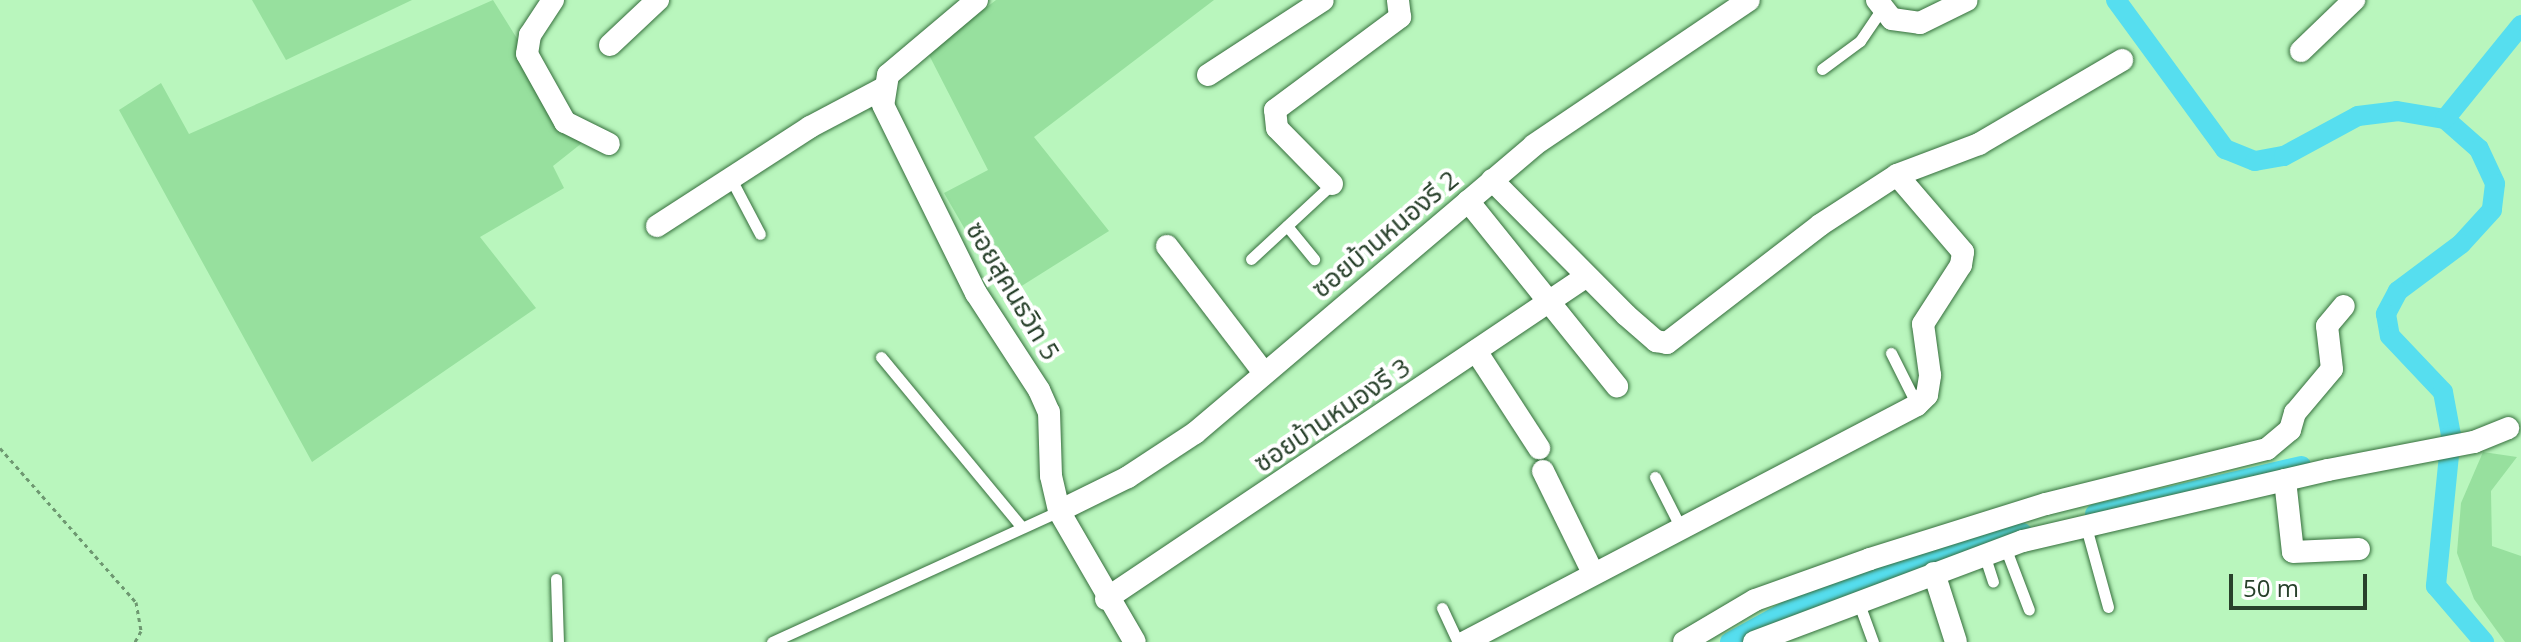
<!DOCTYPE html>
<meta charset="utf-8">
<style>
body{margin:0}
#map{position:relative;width:2521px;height:642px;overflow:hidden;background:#b9f6bd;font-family:"Open Sans","Noto Sans Thai",sans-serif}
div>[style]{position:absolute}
.green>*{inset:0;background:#97e09e}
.canal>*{height:20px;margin:-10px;padding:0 10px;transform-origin:10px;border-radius:10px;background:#56deef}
.path>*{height:3px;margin-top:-1.5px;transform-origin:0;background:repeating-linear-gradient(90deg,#6e9871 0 4px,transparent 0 8px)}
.roads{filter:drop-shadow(0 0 2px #356e3c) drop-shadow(0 0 2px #356e3c)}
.service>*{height:11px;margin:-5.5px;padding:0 5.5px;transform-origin:5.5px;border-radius:5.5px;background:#fff}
.minor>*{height:22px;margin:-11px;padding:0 11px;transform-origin:11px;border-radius:11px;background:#fff}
span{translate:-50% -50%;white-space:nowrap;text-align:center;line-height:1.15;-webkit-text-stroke:8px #fff;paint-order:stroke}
.street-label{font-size:26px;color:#28412b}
.scale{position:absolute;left:2229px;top:574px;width:138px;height:36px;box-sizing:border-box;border:4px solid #28412b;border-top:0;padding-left:10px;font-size:24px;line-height:28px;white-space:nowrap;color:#28412b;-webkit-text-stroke:6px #fff;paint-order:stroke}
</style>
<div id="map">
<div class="green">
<i style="clip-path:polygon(252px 0,412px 0,286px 60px)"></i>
<i style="clip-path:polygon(493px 0,582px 143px,553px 166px,564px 188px,480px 237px,536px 308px,312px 462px,119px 110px,161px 83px,189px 134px)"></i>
<i style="clip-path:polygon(996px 0,1214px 0,1034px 137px,1109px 231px,1004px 297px,944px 193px,988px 170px,928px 53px)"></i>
<i style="clip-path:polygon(2483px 452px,2517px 457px,2491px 491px,2492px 546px,2521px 556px,2521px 642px,2505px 642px,2474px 599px,2457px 553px,2461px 503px)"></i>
</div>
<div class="canal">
<i style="left:2116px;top:0;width:185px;rotate:53.8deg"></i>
<i style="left:2225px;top:149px;width:32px;rotate:22deg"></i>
<i style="left:2255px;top:161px;width:29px;rotate:-10deg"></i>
<i style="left:2284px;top:156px;width:84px;rotate:-28.4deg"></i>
<i style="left:2358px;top:116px;width:39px;rotate:-7deg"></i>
<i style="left:2397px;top:111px;width:49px;rotate:9.5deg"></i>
<i style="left:2445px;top:119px;width:45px;rotate:41.4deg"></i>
<i style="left:2479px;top:149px;width:38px;rotate:65deg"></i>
<i style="left:2495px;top:184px;width:26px;rotate:97deg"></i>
<i style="left:2492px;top:210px;width:46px;rotate:132.4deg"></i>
<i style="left:2461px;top:244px;width:79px;rotate:143.3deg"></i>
<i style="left:2398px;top:291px;width:26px;rotate:118deg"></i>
<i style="left:2386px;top:314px;width:22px;rotate:80deg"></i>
<i style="left:2390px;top:336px;width:77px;rotate:46.6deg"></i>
<i style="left:2443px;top:392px;width:44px;rotate:79.5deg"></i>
<i style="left:2451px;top:435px;width:152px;rotate:95.7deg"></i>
<i style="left:2436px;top:586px;width:74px;rotate:49.4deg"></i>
<i style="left:2445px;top:119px;width:121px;rotate:-51deg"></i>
<i style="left:2095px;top:514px;width:212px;rotate:-13.1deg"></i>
<i style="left:1730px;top:642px;width:71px;rotate:-28.7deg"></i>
<i style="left:1792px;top:608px;width:110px;rotate:-21.4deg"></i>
<i style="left:1894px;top:568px;width:133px;rotate:-15.3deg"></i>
</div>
<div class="path">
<i style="left:0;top:448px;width:205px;rotate:48.6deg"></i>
<i style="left:136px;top:602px;width:29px;rotate:80deg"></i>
<i style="left:141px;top:631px;width:13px;rotate:119deg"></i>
</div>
<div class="roads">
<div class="service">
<i style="left:1822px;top:69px;width:47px;rotate:-36.4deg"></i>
<i style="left:1860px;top:41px;width:41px;rotate:-55.9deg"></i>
<i style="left:731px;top:179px;width:62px;rotate:62.2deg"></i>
<i style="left:1287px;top:226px;width:43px;rotate:50.7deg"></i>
<i style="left:1251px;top:259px;width:110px;rotate:-42.8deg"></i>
<i style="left:1891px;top:353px;width:58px;rotate:63.4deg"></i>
<i style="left:881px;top:357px;width:219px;rotate:50.4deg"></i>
<i style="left:1655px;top:477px;width:57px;rotate:63deg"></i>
<i style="left:2086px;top:527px;width:83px;rotate:74.6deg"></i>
<i style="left:2005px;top:547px;width:67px;rotate:69.1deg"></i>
<i style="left:1984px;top:554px;width:29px;rotate:72deg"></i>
<i style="left:556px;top:579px;width:63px;rotate:88.2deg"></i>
<i style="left:1858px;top:601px;width:44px;rotate:69.9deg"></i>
<i style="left:1442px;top:608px;width:38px;rotate:65deg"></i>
<i style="left:772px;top:642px;width:315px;rotate:-24.5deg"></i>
</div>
<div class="minor">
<i style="left:553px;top:0;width:42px;rotate:123.3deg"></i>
<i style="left:530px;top:35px;width:19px;rotate:99deg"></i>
<i style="left:527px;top:54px;width:78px;rotate:60.8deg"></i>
<i style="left:565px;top:122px;width:49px;rotate:26.6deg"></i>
<i style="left:977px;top:0;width:116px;rotate:139.9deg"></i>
<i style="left:888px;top:75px;width:30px;rotate:99deg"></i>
<i style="left:883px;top:105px;width:210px;rotate:63.7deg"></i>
<i style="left:976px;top:293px;width:116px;rotate:57deg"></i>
<i style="left:1039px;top:390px;width:24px;rotate:66deg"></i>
<i style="left:1049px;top:412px;width:64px;rotate:88.2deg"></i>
<i style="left:1051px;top:476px;width:36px;rotate:77deg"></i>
<i style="left:1059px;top:511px;width:151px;rotate:59.9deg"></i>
<i style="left:1877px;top:0;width:24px;rotate:52deg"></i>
<i style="left:1892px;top:19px;width:28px;rotate:8deg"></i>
<i style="left:1920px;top:23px;width:52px;rotate:-26.1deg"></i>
<i style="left:610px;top:45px;width:66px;rotate:-43.2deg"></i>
<i style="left:2301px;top:51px;width:74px;rotate:-43.9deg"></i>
<i style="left:1208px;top:75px;width:137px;rotate:-33.1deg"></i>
<i style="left:1492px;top:180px;width:190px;rotate:45.2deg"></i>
<i style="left:1626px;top:315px;width:40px;rotate:41deg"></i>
<i style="left:1656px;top:341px;width:11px;rotate:10deg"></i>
<i style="left:1667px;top:343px;width:193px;rotate:-37.6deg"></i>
<i style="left:1820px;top:225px;width:92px;rotate:-33deg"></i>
<i style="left:1897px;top:175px;width:88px;rotate:-20.7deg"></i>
<i style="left:1979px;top:144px;width:166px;rotate:-30.4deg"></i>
<i style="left:1332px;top:184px;width:78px;rotate:-134.5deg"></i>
<i style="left:1277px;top:128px;width:18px;rotate:-96deg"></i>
<i style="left:1275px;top:110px;width:156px;rotate:-36.6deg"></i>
<i style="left:1400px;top:17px;width:17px;rotate:-97deg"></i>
<i style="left:1468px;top:201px;width:238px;rotate:51.2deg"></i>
<i style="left:657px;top:226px;width:182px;rotate:-32.9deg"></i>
<i style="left:810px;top:127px;width:81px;rotate:-27.8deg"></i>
<i style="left:1167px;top:246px;width:160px;rotate:52.6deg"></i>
<i style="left:1476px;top:351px;width:116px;rotate:57deg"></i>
<i style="left:1543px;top:471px;width:114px;rotate:63.9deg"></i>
<i style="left:2285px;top:480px;width:72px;rotate:83.7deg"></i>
<i style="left:2293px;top:552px;width:66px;rotate:-2.6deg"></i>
<i style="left:1059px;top:511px;width:77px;rotate:-26.2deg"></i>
<i style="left:1128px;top:477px;width:80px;rotate:-33.3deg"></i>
<i style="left:1195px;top:433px;width:445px;rotate:-40.3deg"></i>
<i style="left:1534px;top:145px;width:259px;rotate:-34deg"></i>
<i style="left:1934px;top:573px;width:72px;rotate:72.3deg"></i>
<i style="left:1106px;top:599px;width:579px;rotate:-33.88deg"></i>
<i style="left:1465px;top:642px;width:510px;rotate:-27.67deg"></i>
<i style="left:1917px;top:405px;width:14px;rotate:-45deg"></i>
<i style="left:1927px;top:395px;width:20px;rotate:-81deg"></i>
<i style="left:1930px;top:375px;width:51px;rotate:-97.8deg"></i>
<i style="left:1923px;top:324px;width:70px;rotate:-57.2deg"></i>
<i style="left:1961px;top:265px;width:13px;rotate:-81deg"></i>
<i style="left:1963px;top:252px;width:101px;rotate:-130.6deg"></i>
<i style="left:1684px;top:642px;width:82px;rotate:-30.6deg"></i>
<i style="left:1755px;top:600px;width:122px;rotate:-19.6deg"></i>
<i style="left:1870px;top:559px;width:184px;rotate:-17.4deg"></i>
<i style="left:2046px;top:504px;width:228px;rotate:-14deg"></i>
<i style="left:2267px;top:449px;width:30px;rotate:-40deg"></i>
<i style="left:2290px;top:430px;width:18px;rotate:-74deg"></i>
<i style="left:2295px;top:413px;width:57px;rotate:-49.9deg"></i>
<i style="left:2332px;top:369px;width:43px;rotate:-96.6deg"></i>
<i style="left:2327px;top:326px;width:26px;rotate:-50deg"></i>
<i style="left:1754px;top:642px;width:287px;rotate:-20.6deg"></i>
<i style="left:2023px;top:541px;width:313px;rotate:-13.1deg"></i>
<i style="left:2328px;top:470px;width:149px;rotate:-10.9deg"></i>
<i style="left:2474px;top:442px;width:37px;rotate:-22deg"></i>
</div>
</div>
<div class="street-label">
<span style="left:1385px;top:234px;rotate:-40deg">ซอยบ้านหนองรี 2</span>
<span style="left:1013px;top:291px;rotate:59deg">ซอยสุคนธวิท 5</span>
<span style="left:1332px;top:415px;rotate:-34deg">ซอยบ้านหนองรี 3</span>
</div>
<div class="scale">50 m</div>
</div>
